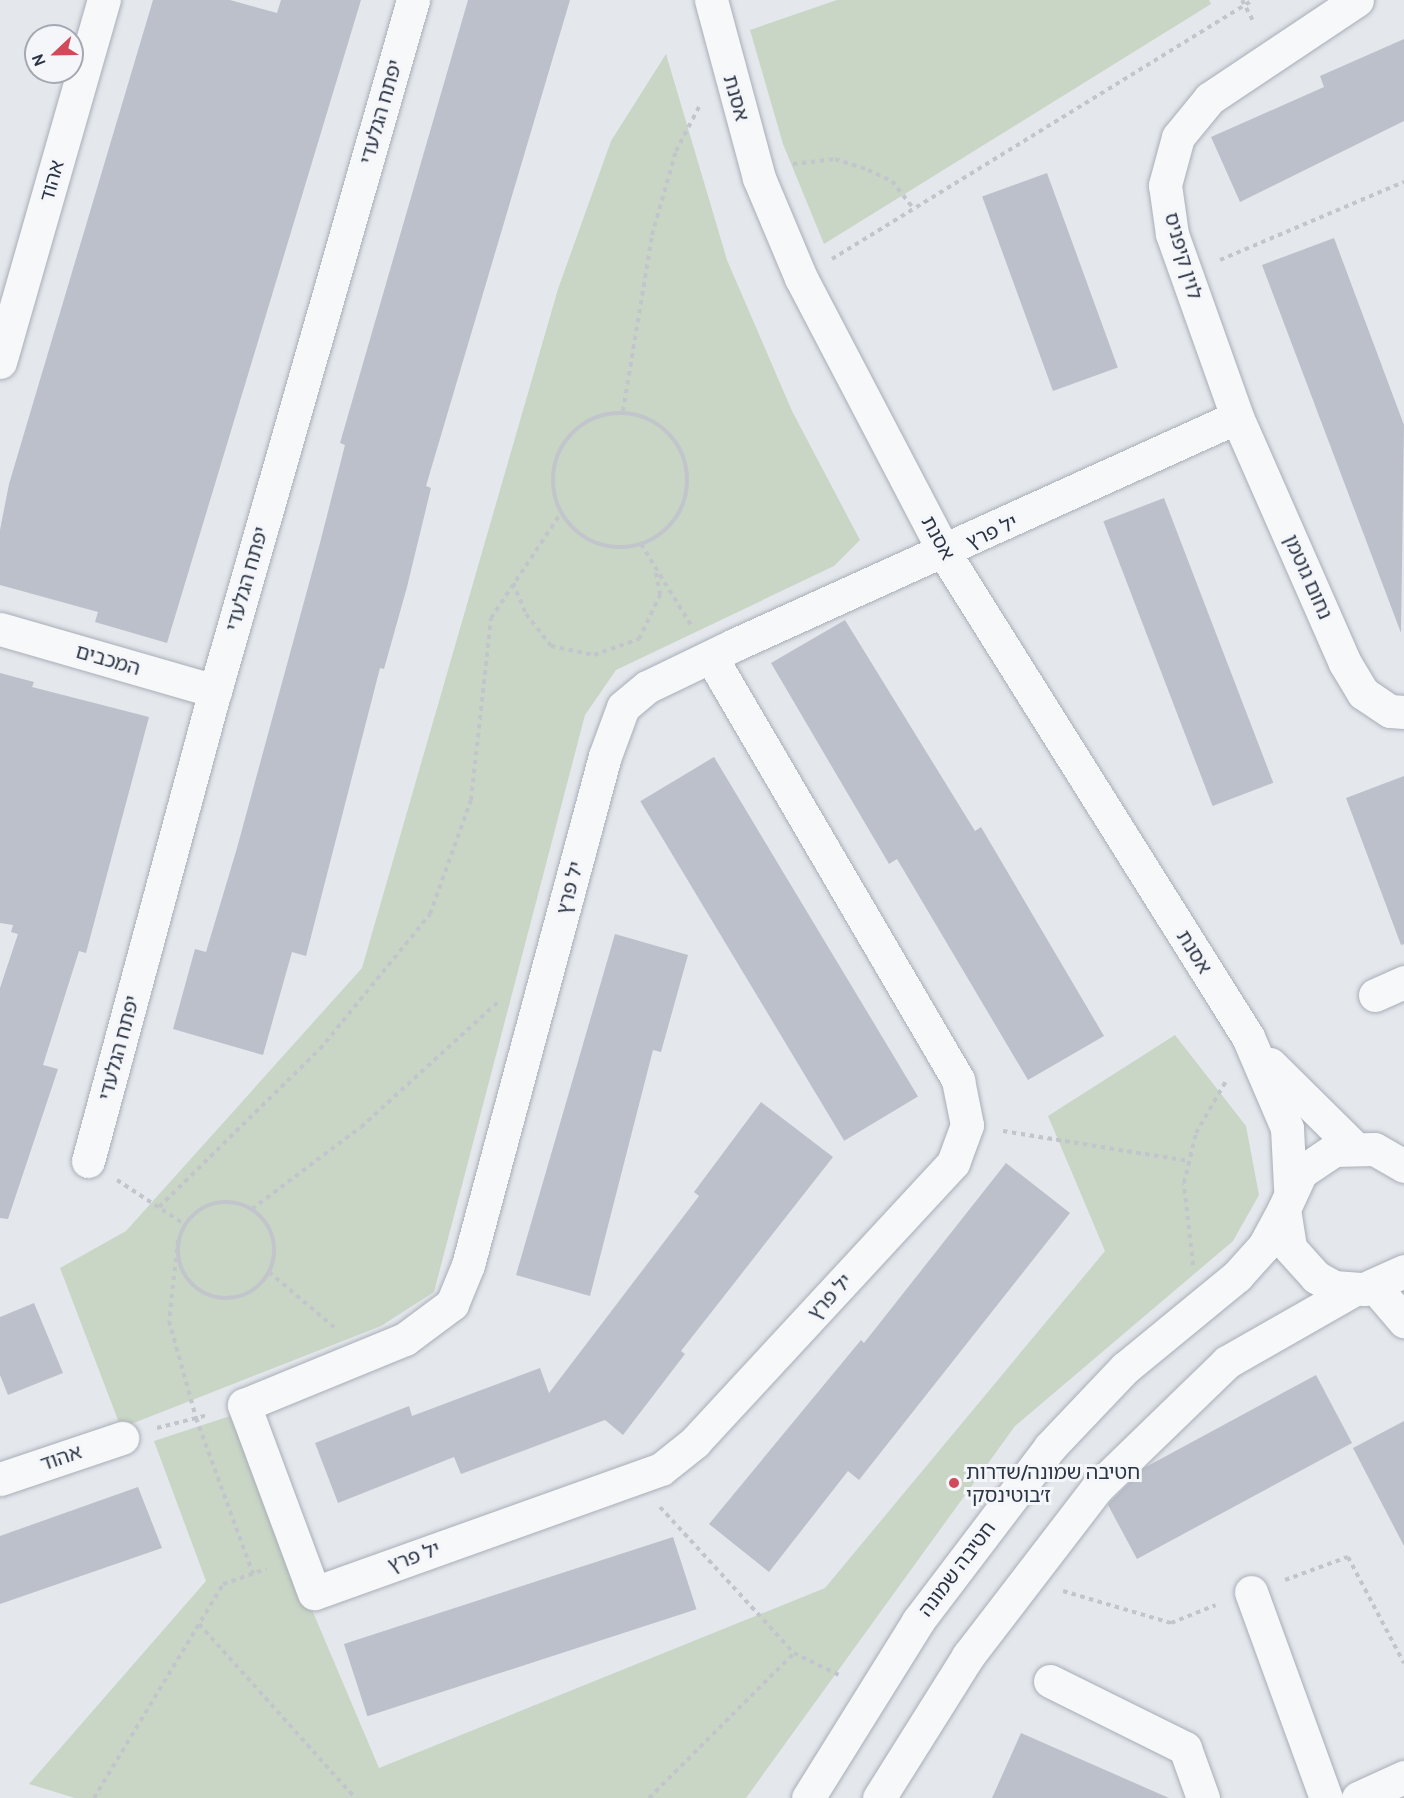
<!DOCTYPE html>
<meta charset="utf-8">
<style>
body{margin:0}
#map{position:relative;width:1404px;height:1798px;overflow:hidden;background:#e4e7ec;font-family:Cabin,"Noto Sans Hebrew",sans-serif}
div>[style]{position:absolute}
.green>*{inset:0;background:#c9d6c5}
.building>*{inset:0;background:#bbc0ca;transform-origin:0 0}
.path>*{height:4px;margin-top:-2px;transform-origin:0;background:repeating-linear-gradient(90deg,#c2c5cb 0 4.5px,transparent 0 9px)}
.path>.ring{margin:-2px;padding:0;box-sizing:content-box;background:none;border:4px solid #c2c5cb;border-radius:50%}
.roads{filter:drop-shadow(0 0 2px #a9aeb7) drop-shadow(0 0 2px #a9aeb7)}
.minor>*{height:33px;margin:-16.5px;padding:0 16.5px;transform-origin:16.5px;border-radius:16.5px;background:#f7f8fa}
.dots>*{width:16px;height:16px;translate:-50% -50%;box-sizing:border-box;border:3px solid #f4f6f9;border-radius:50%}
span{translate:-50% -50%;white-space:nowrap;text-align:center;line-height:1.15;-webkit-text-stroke:6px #f4f6f9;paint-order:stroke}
.street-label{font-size:20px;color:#2b3445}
.poi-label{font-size:20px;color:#2b3445}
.left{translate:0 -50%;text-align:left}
.north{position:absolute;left:24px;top:24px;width:60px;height:60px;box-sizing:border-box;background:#f4f6f9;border:2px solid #a4a8b1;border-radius:50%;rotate:248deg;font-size:16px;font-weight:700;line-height:24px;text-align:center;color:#2b3445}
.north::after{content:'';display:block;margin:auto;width:21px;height:27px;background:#d1495b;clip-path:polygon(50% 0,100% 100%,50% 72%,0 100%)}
</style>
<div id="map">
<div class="green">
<i style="clip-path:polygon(837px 0,1209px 0,1211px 4px,824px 244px,783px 144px,750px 30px)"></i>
<i style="clip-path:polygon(666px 54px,727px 260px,792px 411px,860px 540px,834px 566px,616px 670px,585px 715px,434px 1292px,381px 1326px,121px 1428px,60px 1268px,126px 1231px,362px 968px,558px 289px,611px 141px)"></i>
<i style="clip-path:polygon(1175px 1035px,1246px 1126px,1259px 1195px,1233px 1241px,1015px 1426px,746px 1798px,75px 1798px,29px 1784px,206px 1581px,154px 1441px,230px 1416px,379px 1768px,825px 1588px,1105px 1251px,1048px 1116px)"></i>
</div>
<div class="building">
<i style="clip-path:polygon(153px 0,230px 0,277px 13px,281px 0,361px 0,167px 643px,95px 622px,98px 612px,0 585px,0 530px,9px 484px)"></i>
<i style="clip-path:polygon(468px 0,570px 0,426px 486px,431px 488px,407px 587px,384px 669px,380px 668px,306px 956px,292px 952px,263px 1055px,173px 1029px,195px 949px,206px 952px,237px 848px,320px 543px,345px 445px,340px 443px)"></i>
<i style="clip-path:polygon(1404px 39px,1404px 121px,1240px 202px,1211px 137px,1324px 87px,1320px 76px)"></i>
<i style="left:1047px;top:173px;width:207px;height:69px;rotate:70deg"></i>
<i style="clip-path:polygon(1334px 238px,1404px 425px,1401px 633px,1262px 265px)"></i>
<i style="left:1164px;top:498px;width:305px;height:65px;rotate:69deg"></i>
<i style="clip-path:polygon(845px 620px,975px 831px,981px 827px,1104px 1036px,1028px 1080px,897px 859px,889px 864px,771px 663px)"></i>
<i style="clip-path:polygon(0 673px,34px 682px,32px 687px,149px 717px,86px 953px,79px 951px,43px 1065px,58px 1069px,8px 1219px,0 1218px,0 988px,18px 934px,11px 932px,13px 925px,0 923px)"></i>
<i style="left:714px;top:757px;width:396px;height:86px;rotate:59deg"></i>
<i style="clip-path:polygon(1404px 776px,1404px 944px,1401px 945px,1346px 798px)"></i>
<i style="clip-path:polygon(615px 934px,688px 955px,661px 1052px,653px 1050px,590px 1296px,516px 1275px)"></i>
<i style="clip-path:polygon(761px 1102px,833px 1157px,681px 1351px,685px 1354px,623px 1435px,605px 1420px,461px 1474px,454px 1457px,338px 1503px,315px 1443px,409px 1406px,412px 1416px,540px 1368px,549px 1393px,699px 1196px,694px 1192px)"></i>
<i style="clip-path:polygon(1006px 1163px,1070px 1213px,859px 1480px,848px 1471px,769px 1572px,709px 1524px,861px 1340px,864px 1343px)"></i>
<i style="clip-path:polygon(34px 1303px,63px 1373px,8px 1395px,0 1375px,0 1317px)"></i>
<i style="clip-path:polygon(1316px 1375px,1352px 1443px,1137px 1559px,1108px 1505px,1111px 1501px,1144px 1468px)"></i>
<i style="clip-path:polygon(1404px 1421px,1404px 1546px,1353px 1448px)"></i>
<i style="clip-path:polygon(138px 1487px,162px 1548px,0 1604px,0 1536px)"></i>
<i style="left:673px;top:1537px;width:76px;height:346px;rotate:72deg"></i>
<i style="clip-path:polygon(1021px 1733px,1169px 1798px,992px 1798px)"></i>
</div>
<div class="path">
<i style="left:1242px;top:0;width:26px;rotate:62deg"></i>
<i style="left:793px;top:164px;width:42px;rotate:-6.8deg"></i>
<i style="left:835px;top:159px;width:35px;rotate:18deg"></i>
<i style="left:868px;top:170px;width:26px;rotate:25deg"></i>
<i style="left:892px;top:181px;width:33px;rotate:52deg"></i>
<i style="left:832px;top:259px;width:494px;rotate:-31.6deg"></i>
<i style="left:1220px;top:260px;width:200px;rotate:-23deg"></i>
<i style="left:623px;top:411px;width:178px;rotate:-80.6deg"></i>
<i style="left:652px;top:235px;width:87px;rotate:-74.1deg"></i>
<i style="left:676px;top:151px;width:54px;rotate:-62.5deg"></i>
<i class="ring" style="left:553px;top:413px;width:130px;height:130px"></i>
<i style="left:641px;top:544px;width:95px;rotate:58.3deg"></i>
<i style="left:513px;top:583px;width:34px;rotate:67deg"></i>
<i style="left:526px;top:614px;width:41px;rotate:52deg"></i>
<i style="left:551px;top:646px;width:44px;rotate:11.8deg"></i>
<i style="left:594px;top:655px;width:48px;rotate:-19.6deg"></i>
<i style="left:639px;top:639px;width:49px;rotate:-64.5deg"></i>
<i style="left:660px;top:595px;width:28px;rotate:-100deg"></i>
<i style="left:1003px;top:1131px;width:188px;rotate:9.2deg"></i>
<i style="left:117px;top:1180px;width:80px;rotate:33.3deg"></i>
<i class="ring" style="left:178px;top:1202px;width:92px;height:92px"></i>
<i style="left:159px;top:1207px;width:226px;rotate:-44.5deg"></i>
<i style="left:320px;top:1049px;width:174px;rotate:-50.8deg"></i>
<i style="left:430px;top:914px;width:121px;rotate:-70.2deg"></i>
<i style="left:471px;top:800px;width:183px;rotate:-83.7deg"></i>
<i style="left:491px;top:618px;width:126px;rotate:-56.3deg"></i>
<i style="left:252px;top:1209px;width:136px;rotate:-37deg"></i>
<i style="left:361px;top:1127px;width:187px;rotate:-42.4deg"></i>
<i style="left:178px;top:1240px;width:81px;rotate:96.3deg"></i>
<i style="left:169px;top:1321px;width:101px;rotate:74.4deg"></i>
<i style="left:196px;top:1418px;width:166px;rotate:69.9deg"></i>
<i style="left:1193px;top:1265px;width:82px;rotate:-96.3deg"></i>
<i style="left:1184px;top:1183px;width:51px;rotate:-76.5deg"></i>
<i style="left:1196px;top:1133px;width:60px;rotate:-60deg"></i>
<i style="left:269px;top:1272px;width:87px;rotate:40.3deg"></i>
<i style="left:157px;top:1428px;width:53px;rotate:-14.3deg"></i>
<i style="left:660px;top:1507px;width:198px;rotate:47.5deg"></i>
<i style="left:794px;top:1653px;width:52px;rotate:26.1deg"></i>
<i style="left:1285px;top:1580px;width:67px;rotate:-20.1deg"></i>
<i style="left:1348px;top:1557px;width:120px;rotate:62.2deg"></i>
<i style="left:1063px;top:1591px;width:113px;rotate:16.5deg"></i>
<i style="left:1171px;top:1623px;width:48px;rotate:-21.8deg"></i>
<i style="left:199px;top:1624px;width:234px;rotate:48.1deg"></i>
<i style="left:94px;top:1798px;width:250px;rotate:-58.9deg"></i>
<i style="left:223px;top:1584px;width:46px;rotate:-19.2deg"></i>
<i style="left:649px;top:1798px;width:205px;rotate:-45deg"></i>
</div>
<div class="roads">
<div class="minor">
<i style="left:711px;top:0;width:184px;rotate:74.9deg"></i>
<i style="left:759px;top:178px;width:108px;rotate:67.2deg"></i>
<i style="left:801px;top:278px;width:311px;rotate:62.4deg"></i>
<i style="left:945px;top:554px;width:570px;rotate:57.9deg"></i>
<i style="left:1248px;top:1037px;width:99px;rotate:66.8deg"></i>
<i style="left:1287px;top:1128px;width:60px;rotate:87.1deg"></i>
<i style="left:1357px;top:0;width:177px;rotate:146.3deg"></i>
<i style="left:1210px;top:98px;width:50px;rotate:129.4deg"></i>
<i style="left:1178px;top:137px;width:50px;rotate:105.2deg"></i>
<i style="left:1165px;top:185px;width:49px;rotate:81.9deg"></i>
<i style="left:1172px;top:234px;width:194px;rotate:70.4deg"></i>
<i style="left:1237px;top:417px;width:269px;rotate:66.3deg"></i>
<i style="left:1345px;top:663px;width:35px;rotate:59deg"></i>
<i style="left:1363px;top:693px;width:32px;rotate:34deg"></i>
<i style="left:1390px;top:711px;width:14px;rotate:4deg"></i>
<i style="left:0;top:362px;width:377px;rotate:-74deg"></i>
<i style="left:0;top:629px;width:224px;rotate:16.1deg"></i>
<i style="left:711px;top:657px;width:490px;rotate:59.7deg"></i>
<i style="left:958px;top:1080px;width:46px;rotate:78.7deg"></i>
<i style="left:967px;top:1125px;width:40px;rotate:110.2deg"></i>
<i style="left:953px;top:1163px;width:380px;rotate:132.8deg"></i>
<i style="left:695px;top:1442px;width:43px;rotate:141.5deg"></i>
<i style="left:661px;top:1469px;width:368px;rotate:160.3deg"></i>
<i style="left:314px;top:1593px;width:201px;rotate:-110.4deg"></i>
<i style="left:244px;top:1405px;width:174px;rotate:-22.3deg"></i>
<i style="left:405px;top:1339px;width:59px;rotate:-36.7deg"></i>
<i style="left:452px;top:1304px;width:42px;rotate:-67.7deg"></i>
<i style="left:468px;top:1265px;width:527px;rotate:-74.94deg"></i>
<i style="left:605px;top:756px;width:52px;rotate:-69.8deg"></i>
<i style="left:623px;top:707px;width:31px;rotate:-40deg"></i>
<i style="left:647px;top:687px;width:97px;rotate:-25.8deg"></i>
<i style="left:734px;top:645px;width:552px;rotate:-24.38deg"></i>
<i style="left:1375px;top:995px;width:32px;rotate:-24deg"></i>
<i style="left:1270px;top:1064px;width:118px;rotate:44.7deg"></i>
<i style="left:88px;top:1161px;width:487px;rotate:-74.9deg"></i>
<i style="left:215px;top:691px;width:719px;rotate:-74.01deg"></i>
<i style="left:1404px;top:1166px;width:34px;rotate:-150deg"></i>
<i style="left:1374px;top:1149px;width:40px;rotate:178.6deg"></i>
<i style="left:1334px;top:1150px;width:40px;rotate:146deg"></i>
<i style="left:1301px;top:1172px;width:41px;rotate:114.7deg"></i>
<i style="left:1284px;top:1209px;width:39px;rotate:81deg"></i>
<i style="left:1290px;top:1248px;width:39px;rotate:48deg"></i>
<i style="left:1316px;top:1277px;width:21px;rotate:29deg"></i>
<i style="left:1334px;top:1287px;width:30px;rotate:4deg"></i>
<i style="left:1364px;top:1289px;width:44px;rotate:-24.2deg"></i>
<i style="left:1375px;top:1287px;width:45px;rotate:49.5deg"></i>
<i style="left:0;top:1479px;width:129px;rotate:-18.6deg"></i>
<i style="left:1251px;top:1592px;width:219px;rotate:70deg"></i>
<i style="left:1050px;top:1681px;width:151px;rotate:26.4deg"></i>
<i style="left:1185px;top:1748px;width:53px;rotate:70.2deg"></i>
<i style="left:808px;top:1798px;width:208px;rotate:-58.1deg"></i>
<i style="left:918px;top:1621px;width:218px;rotate:-52.8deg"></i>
<i style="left:1050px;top:1447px;width:109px;rotate:-46.5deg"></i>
<i style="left:1125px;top:1368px;width:145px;rotate:-39.4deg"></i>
<i style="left:1237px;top:1276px;width:40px;rotate:-48deg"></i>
<i style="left:1264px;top:1246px;width:42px;rotate:-61.6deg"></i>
<i style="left:879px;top:1798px;width:168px;rotate:-57.9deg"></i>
<i style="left:968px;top:1656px;width:212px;rotate:-52.5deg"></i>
<i style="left:1097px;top:1488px;width:181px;rotate:-44.1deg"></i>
<i style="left:1227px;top:1362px;width:145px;rotate:-29.7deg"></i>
<i style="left:1358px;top:1798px;width:51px;rotate:-24.5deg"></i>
</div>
</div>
<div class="dots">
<i style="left:954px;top:1483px;background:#d1495b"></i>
</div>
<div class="street-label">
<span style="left:736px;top:98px;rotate:74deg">אסנת</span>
<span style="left:381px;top:112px;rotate:-74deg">יפתח הגלעדי</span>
<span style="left:52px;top:181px;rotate:-74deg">אהוד</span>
<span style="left:1183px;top:256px;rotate:74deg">לוין קיפניס</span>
<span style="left:992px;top:532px;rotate:-25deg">יל פרץ</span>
<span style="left:938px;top:538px;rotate:61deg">אסנת</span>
<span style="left:1308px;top:577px;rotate:66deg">נחום גוטמן</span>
<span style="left:247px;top:579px;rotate:-74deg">יפתח הגלעדי</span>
<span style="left:108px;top:660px;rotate:16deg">המכבים</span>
<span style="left:570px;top:888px;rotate:-75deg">יל פרץ</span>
<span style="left:1194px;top:952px;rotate:58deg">אסנת</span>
<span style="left:119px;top:1048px;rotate:-75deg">יפתח הגלעדי</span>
<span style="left:830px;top:1297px;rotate:-47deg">יל פרץ</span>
<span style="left:61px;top:1458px;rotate:-19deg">אהוד</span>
<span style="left:414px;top:1557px;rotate:-20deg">יל פרץ</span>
<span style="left:957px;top:1569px;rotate:-53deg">חטיבה שמונה</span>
</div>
<div class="poi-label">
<span class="left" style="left:966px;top:1484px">חטיבה שמונה/שדרות<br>ז׳בוטינסקי</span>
</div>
<div class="north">N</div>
</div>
